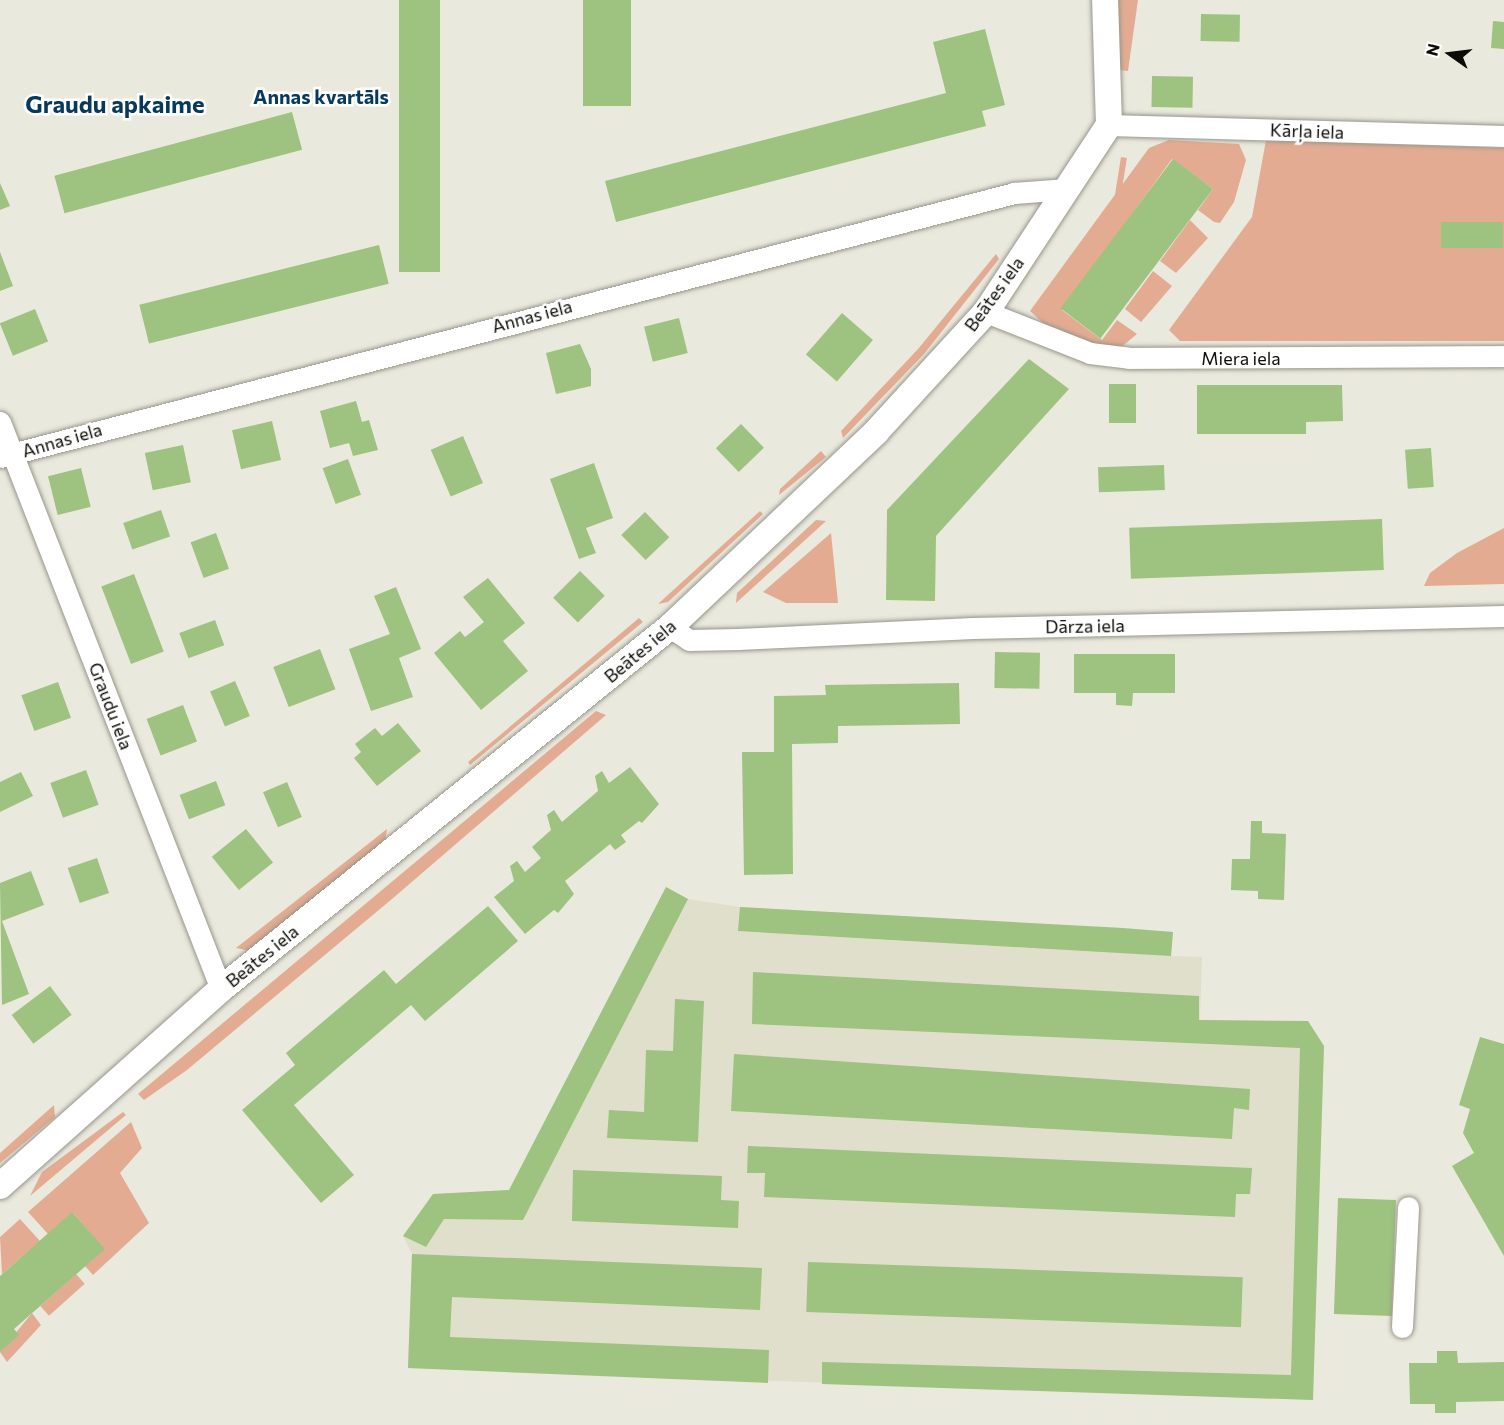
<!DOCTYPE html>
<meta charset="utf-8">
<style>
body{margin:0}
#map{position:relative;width:1504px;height:1425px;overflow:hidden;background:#eae9dd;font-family:Commissioner,sans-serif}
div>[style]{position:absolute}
.built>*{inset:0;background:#e0dfcc}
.green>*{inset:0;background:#e3ac92;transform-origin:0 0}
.building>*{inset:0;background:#9ec27f;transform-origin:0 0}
.roads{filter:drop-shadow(0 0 2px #97968c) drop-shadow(0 0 2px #97968c)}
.minor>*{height:21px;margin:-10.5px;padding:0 10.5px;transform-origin:10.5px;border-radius:10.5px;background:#fff}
.tertiary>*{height:26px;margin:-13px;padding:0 13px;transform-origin:13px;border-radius:13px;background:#fff}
span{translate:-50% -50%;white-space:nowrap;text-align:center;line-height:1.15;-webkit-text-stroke:5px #fff;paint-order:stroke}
.street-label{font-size:18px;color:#0c0c08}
.neighbourhood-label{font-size:20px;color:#06395c;font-weight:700}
.district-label{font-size:24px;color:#06395c;font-weight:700}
.north{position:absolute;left:1420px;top:24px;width:60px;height:60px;-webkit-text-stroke:4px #fff;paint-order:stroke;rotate:284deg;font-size:16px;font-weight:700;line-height:24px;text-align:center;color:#0c0c08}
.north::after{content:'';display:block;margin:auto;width:21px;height:27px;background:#0c0c08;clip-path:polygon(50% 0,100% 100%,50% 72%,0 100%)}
</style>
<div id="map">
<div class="built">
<i style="clip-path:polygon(666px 887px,688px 899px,740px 907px,1173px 932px,1171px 956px,1202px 957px,1200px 1020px,1308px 1021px,1324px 1046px,1313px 1400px,408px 1368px,412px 1254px,403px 1236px,433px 1194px,509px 1190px)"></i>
</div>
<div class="green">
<i style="clip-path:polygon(1117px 0,1138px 0,1128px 71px,1118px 70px)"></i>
<i style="clip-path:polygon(1169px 140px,1239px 144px,1246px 160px,1234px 202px,1220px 223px,1214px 222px,1198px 210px,1213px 189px,1172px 159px,1062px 310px,1102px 340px,1117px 320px,1137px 334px,1120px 348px,1104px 350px,1057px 336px,1030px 311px,1149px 148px)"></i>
<i style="clip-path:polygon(1266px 140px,1504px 148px,1504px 341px,1180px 341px,1169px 330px,1252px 217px)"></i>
<i style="left:1121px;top:157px;width:6px;height:167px;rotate:9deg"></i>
<i style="clip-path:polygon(1190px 220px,1208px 238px,1176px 273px,1160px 261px)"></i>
<i style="clip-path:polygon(996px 254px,999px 259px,924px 354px,843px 438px,841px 431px,918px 349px)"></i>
<i style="clip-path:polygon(1153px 271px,1172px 286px,1141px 322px,1125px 309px)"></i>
<i style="clip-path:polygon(821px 451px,826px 457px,779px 495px,780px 489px)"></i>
<i style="clip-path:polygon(760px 511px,763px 514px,668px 602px,658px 604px)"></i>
<i style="clip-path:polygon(816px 520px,826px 521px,736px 603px,737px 593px)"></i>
<i style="clip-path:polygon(1504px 528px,1504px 584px,1424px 586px,1430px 573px,1457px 553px)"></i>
<i style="clip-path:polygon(831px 533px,838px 603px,786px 603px,763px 592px)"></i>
<i style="clip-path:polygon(639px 618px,643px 622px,470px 765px,468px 762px)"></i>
<i style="clip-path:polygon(596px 711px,606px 715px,392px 899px,187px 1070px,144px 1100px,138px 1094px)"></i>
<i style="clip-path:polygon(387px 829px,385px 842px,251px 951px,236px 948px)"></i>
<i style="clip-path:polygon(54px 1105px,55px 1117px,0 1163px,0 1153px)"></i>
<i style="clip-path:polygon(123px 1112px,126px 1115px,30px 1196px,42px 1172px)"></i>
<i style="clip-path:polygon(131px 1122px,142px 1148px,120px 1173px,149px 1223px,93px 1275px,85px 1266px,104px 1249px,73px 1213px,48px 1234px,28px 1212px)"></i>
<i style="clip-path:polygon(20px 1219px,40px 1241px,2px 1274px,0 1237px)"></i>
<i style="left:76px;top:1274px;width:13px;height:48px;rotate:48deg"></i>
<i style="clip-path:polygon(32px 1313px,41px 1325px,7px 1362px,0 1352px)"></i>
</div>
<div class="building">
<i style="left:399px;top:0;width:41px;height:272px"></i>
<i style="left:583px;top:0;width:48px;height:106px"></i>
<i style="left:1201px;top:14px;width:39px;height:27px;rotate:1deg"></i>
<i style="clip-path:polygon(1493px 21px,1504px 22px,1504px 49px,1491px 48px)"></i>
<i style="clip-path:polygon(985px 29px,1005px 105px,982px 111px,986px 126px,616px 222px,605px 181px,946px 93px,933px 42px)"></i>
<i style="left:1152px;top:76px;width:41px;height:31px;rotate:1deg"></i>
<i style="left:292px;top:112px;width:39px;height:246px;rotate:75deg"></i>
<i style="left:1173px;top:159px;width:50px;height:187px;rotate:37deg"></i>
<i style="clip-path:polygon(0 183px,10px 206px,0 210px)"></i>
<i style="left:1441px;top:222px;width:62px;height:26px"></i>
<i style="left:379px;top:245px;width:40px;height:247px;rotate:76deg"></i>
<i style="clip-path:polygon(0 252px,13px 286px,0 291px)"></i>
<i style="left:35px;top:309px;width:35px;height:38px;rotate:68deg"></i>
<i style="left:842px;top:313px;width:41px;height:55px;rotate:41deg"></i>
<i style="left:679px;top:318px;width:36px;height:36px;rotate:76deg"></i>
<i style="clip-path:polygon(580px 344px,591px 369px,591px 386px,556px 394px,546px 353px)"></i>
<i style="clip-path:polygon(1029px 359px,1069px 389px,936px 536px,935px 601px,886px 600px,887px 510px)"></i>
<i style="left:1109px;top:384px;width:27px;height:39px"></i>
<i style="clip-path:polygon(1197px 385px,1342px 385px,1343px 421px,1306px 422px,1306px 434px,1197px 434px)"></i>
<i style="clip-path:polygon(356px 401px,362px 422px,369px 420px,378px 450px,353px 456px,349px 443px,330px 448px,320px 411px)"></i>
<i style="left:272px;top:421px;width:40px;height:41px;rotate:77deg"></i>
<i style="left:741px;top:424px;width:33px;height:35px;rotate:46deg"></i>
<i style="left:463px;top:436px;width:51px;height:35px;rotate:67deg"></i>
<i style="left:183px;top:445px;width:38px;height:39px;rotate:78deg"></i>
<i style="left:1431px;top:448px;width:39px;height:26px;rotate:86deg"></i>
<i style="left:348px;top:459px;width:38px;height:27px;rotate:70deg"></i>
<i style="clip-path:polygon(594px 463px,613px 518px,586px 528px,596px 553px,579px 559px,550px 479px)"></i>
<i style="left:1164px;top:465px;width:25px;height:66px;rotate:88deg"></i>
<i style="left:81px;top:468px;width:40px;height:34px;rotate:76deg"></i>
<i style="left:161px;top:510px;width:28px;height:40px;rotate:71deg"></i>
<i style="left:645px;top:512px;width:35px;height:33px;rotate:46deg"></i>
<i style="left:1382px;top:519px;width:51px;height:253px;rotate:88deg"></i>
<i style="left:216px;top:533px;width:38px;height:27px;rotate:70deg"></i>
<i style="left:580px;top:571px;width:35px;height:38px;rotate:45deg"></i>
<i style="left:134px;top:574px;width:83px;height:35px;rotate:69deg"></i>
<i style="clip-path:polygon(488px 578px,525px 623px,503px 641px,528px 671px,481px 710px,434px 653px,460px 631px,465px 637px,484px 622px,463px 597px)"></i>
<i style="clip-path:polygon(396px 587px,421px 649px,399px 658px,413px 697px,371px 711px,349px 649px,390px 634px,374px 596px)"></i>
<i style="left:215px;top:620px;width:27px;height:38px;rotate:70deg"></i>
<i style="left:320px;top:649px;width:43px;height:50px;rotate:69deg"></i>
<i style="left:995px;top:652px;width:45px;height:36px;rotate:1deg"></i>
<i style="clip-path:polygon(1074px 654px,1175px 654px,1175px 693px,1133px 693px,1132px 706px,1116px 705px,1116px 693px,1074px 693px)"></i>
<i style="left:235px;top:681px;width:38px;height:27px;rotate:67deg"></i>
<i style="left:58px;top:682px;width:38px;height:39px;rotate:70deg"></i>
<i style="clip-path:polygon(959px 683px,960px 724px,838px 726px,838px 743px,792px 744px,793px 874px,744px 875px,742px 752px,774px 752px,774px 696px,826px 695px,825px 685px)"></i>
<i style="left:183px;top:705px;width:39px;height:39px;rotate:69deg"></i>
<i style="clip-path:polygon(398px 723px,421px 751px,377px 786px,354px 758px,361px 752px,355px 744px,375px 728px,382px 736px)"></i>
<i style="clip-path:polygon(630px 767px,659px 804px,642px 823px,639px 821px,621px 835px,626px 842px,615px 850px,610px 844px,565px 881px,574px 894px,558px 913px,554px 910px,525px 934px,494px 897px,514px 881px,510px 866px,517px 861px,525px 872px,541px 858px,532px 847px,551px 830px,547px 815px,554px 810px,562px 822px,598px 791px,595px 776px,602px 771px,609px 783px)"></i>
<i style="left:86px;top:770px;width:37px;height:38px;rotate:70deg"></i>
<i style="clip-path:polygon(21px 772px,33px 796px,0 812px,0 782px)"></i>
<i style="left:216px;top:781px;width:26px;height:39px;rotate:69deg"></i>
<i style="left:287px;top:782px;width:38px;height:26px;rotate:67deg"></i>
<i style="clip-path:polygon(1251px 821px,1262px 821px,1262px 833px,1286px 834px,1284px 900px,1258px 899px,1258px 891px,1231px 890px,1232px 859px,1250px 859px)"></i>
<i style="left:246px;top:829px;width:43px;height:44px;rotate:51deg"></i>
<i style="left:97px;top:858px;width:37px;height:31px;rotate:71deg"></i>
<i style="clip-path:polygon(31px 871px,44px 905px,2px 921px,29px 994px,2px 1005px,0 883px)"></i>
<i style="clip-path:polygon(666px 887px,688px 899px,523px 1220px,444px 1219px,426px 1247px,403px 1236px,433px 1194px,509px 1190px)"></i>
<i style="clip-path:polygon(488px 906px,518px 941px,425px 1021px,411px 1005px,294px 1105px,354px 1175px,321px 1203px,242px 1110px,295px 1065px,286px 1053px,384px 970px,396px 984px)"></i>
<i style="clip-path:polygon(740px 907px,1123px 928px,1173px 932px,1171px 956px,738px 931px)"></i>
<i style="clip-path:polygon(753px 972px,1199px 996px,1199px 1020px,1308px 1021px,1324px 1046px,1313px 1400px,822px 1384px,822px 1362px,1291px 1375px,1300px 1048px,752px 1024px)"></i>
<i style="left:50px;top:986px;width:36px;height:48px;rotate:53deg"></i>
<i style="clip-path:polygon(675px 999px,704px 1001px,698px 1142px,607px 1138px,609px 1110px,644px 1112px,646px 1050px,673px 1051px)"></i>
<i style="clip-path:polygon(1480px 1037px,1504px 1044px,1504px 1256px,1452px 1166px,1474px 1153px,1463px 1133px,1470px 1109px,1459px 1105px)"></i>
<i style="clip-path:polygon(734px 1054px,1250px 1089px,1249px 1110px,1234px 1108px,1232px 1139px,731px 1111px)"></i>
<i style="clip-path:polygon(748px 1146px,1252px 1168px,1250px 1194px,1236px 1194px,1235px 1217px,764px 1197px,765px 1173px,747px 1173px)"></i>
<i style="clip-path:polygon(573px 1170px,722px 1176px,721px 1200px,739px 1201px,738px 1228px,572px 1221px)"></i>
<i style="left:1338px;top:1198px;width:58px;height:116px;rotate:2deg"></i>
<i style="clip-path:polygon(72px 1212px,105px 1249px,14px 1329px,19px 1335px,0 1352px,0 1276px)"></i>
<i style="clip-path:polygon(412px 1254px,762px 1268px,760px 1310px,452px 1297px,450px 1337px,769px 1350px,768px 1383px,408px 1368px)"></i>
<i style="left:808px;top:1262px;width:435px;height:50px;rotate:2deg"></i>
<i style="clip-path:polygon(1437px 1351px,1457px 1351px,1458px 1363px,1504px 1362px,1504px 1401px,1456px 1402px,1456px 1413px,1435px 1413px,1435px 1404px,1410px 1404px,1409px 1363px,1437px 1363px)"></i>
</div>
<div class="roads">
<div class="minor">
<i style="left:1109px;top:125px;width:395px;rotate:1.6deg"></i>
<i style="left:986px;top:312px;width:112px;rotate:21.5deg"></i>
<i style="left:1090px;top:353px;width:39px;rotate:7deg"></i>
<i style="left:1129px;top:358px;width:375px;rotate:-0.3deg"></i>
<i style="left:0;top:422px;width:609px;rotate:68.71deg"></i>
<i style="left:0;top:457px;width:1048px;rotate:-14.59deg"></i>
<i style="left:1014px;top:193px;width:53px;rotate:-4.3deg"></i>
<i style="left:670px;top:627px;width:23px;rotate:34deg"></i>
<i style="left:689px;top:640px;width:49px;rotate:-1.2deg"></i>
<i style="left:738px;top:639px;width:235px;rotate:-2.7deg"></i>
<i style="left:973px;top:628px;width:531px;rotate:-1.29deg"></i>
<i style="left:1402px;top:1327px;width:120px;rotate:-87.1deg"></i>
</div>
<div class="tertiary">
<i style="left:0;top:1186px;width:296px;rotate:-41.7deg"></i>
<i style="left:221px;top:989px;width:577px;rotate:-38.88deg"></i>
<i style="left:670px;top:627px;width:284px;rotate:-43.4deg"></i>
<i style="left:876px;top:432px;width:163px;rotate:-47.5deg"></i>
<i style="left:986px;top:312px;width:224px;rotate:-56.7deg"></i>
<i style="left:1109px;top:125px;width:125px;rotate:-91.8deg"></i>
</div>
</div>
<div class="street-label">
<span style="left:1307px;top:131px;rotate:2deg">Kārļa iela</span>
<span style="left:994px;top:294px;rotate:-54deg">Beātes iela</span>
<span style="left:532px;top:316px;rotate:-15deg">Annas iela</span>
<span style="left:1241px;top:358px">Miera iela</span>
<span style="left:62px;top:440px;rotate:-16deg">Annas iela</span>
<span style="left:1085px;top:626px;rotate:-1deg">Dārza iela</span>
<span style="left:640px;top:651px;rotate:-40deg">Beātes iela</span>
<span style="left:111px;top:706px;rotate:69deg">Graudu iela</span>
<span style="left:262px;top:956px;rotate:-39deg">Beātes iela</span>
</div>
<div class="neighbourhood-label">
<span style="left:321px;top:96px">Annas kvartāls</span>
</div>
<div class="district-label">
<span style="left:115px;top:104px">Graudu apkaime</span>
</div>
<div class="north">N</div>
</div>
